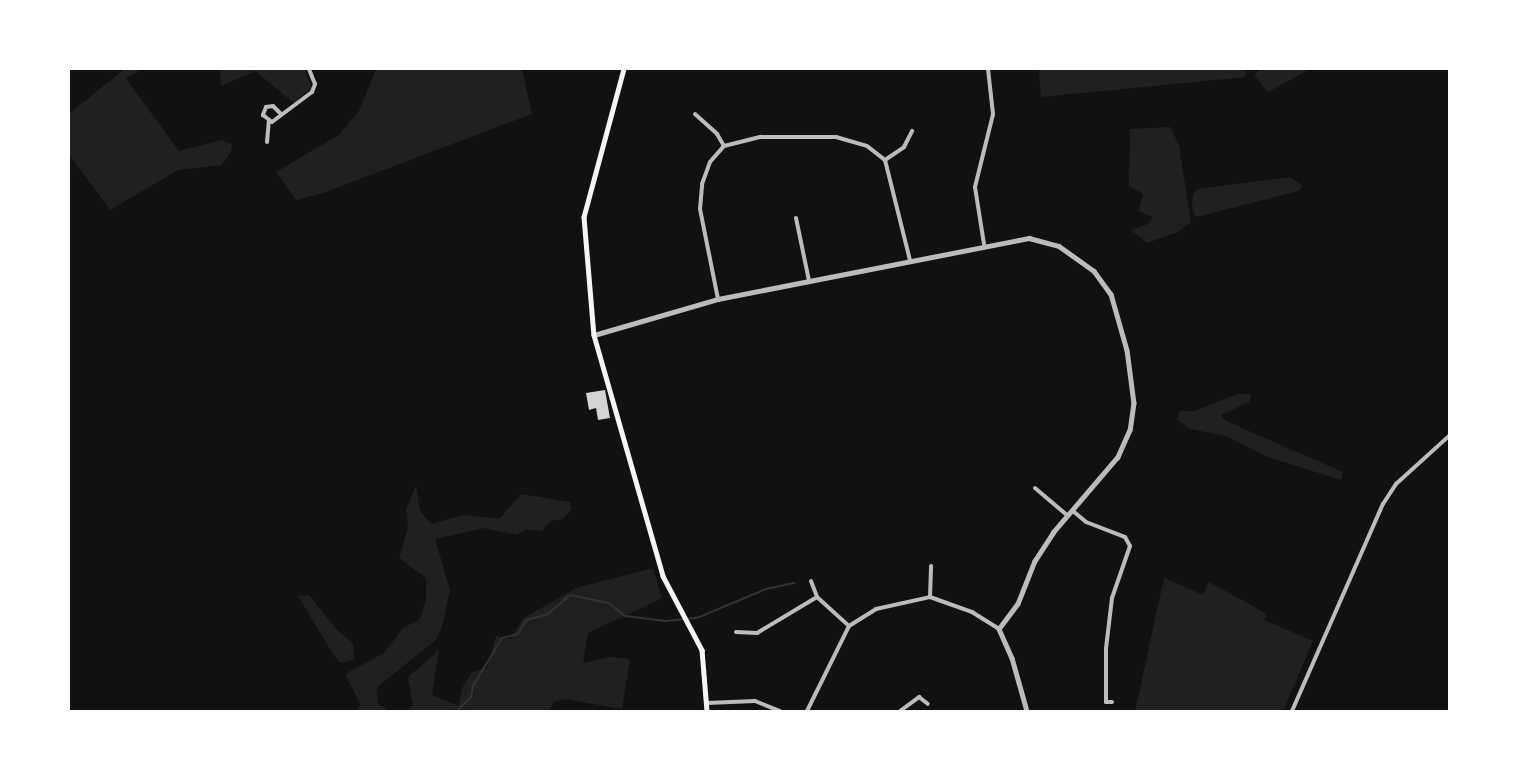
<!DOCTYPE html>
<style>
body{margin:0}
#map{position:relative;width:1518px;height:780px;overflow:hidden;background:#111;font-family:Rubik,sans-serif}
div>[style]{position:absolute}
.green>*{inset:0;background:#202020}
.stream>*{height:2px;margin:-1px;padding:0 1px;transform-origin:1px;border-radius:1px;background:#333}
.building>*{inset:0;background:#d3d3d3}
.minor>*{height:4px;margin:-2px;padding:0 2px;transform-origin:2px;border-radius:2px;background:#bcbcbc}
.tertiary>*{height:4.5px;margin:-2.25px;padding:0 2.25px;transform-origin:2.25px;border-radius:2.25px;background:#bcbcbc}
.secondary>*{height:4.5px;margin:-2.25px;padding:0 2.25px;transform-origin:2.25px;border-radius:2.25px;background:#f5f5f5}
span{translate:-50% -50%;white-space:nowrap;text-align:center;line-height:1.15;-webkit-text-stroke:5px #fff;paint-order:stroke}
.frame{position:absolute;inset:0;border:70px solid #fff;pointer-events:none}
</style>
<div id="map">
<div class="green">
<i style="clip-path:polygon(142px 69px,126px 79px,179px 151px,222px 140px,232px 144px,231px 152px,221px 165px,178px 170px,110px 210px,69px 154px,69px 114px,123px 70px)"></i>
<i style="clip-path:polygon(220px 69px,305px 69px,311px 87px,294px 103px,255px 71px,221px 86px)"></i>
<i style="clip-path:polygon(376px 69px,522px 69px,532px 114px,323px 193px,296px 200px,276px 172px,339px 135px,359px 111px)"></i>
<i style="clip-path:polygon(1039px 69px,1245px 69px,1246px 77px,1041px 97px)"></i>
<i style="clip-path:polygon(1260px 69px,1310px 69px,1268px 92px,1254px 75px)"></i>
<i style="clip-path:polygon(1170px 127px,1179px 145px,1191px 222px,1178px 232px,1147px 243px,1131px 230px,1148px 224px,1153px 217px,1139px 211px,1143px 194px,1129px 186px,1130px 129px)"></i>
<i style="clip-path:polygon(1290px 177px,1303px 186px,1298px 191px,1196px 217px,1192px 209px,1193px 194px,1198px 189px)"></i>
<i style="clip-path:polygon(1238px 394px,1251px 394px,1249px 402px,1221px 415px,1226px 421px,1343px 472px,1341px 480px,1268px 457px,1226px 436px,1190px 429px,1177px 419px,1180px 411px,1194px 411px)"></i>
<i style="clip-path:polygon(416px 486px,420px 511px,431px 524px,463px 515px,499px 519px,521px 494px,570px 502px,572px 509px,563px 519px,550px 521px,542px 531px,527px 529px,517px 535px,484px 528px,435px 539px,450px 590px,442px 627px,436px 640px,377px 687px,378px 704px,390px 711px,354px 711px,361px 705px,345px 674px,384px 653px,403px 628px,420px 619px,426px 600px,426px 578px,399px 558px,408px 528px,406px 509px)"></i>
<i style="clip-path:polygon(653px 568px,662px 598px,588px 633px,583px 663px,609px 657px,630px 659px,622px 709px,565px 699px,554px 702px,549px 711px,407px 711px,413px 705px,408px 677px,439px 650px,432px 695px,459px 706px,461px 690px,472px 672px,487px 668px,496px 636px,510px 639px,524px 618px,576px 588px)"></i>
<i style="clip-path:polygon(1164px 578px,1203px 595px,1209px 582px,1267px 614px,1264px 620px,1313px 641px,1283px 711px,1135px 711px)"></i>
<i style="clip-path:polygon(309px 595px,337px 630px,353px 643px,354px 660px,340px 663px,330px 649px,298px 596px)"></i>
</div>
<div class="stream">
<i style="left:457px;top:711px;width:20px;rotate:-45deg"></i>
<i style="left:471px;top:697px;width:11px;rotate:-80deg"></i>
<i style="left:473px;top:686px;width:56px;rotate:-58.9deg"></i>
<i style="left:502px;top:638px;width:16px;rotate:-14deg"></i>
<i style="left:518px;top:634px;width:16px;rotate:-60deg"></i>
<i style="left:526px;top:620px;width:23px;rotate:-15deg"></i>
<i style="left:548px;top:614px;width:29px;rotate:-41deg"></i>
<i style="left:570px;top:595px;width:40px;rotate:12deg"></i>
<i style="left:609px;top:603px;width:21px;rotate:39deg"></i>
<i style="left:625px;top:616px;width:41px;rotate:7deg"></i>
<i style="left:666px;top:621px;width:31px;rotate:-6deg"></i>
<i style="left:697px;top:618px;width:75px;rotate:-22.8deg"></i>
<i style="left:766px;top:589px;width:29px;rotate:-12deg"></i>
</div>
<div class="building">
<i style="clip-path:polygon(605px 390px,610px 418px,598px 420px,596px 408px,589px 410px,586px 393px)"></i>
</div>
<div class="minor">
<i style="left:281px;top:114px;width:11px;rotate:-135deg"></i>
<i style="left:273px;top:106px;width:7px;rotate:172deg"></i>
<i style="left:266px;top:107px;width:9px;rotate:111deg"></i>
<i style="left:263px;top:115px;width:11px;rotate:38deg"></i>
<i style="left:272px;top:122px;width:50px;rotate:-36.9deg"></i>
<i style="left:312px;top:92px;width:9px;rotate:-69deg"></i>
<i style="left:315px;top:84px;width:16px;rotate:-112deg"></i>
<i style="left:695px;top:114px;width:30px;rotate:42deg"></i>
<i style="left:717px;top:134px;width:14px;rotate:60deg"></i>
<i style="left:267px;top:142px;width:21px;rotate:-85deg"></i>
<i style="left:885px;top:160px;width:23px;rotate:-34deg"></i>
<i style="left:904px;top:147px;width:18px;rotate:-63deg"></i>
<i style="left:796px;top:218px;width:64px;rotate:78.3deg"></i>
<i style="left:984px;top:244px;width:58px;rotate:-99deg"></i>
<i style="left:975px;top:187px;width:75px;rotate:-76.1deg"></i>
<i style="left:993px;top:114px;width:45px;rotate:-96.3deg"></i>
<i style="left:718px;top:299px;width:92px;rotate:-101.3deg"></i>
<i style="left:700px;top:209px;width:25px;rotate:-85deg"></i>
<i style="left:702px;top:184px;width:23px;rotate:-70deg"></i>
<i style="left:710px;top:162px;width:21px;rotate:-49deg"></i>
<i style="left:724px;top:146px;width:38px;rotate:-14deg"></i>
<i style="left:761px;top:137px;width:75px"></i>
<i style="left:836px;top:137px;width:32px;rotate:16deg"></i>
<i style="left:867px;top:146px;width:23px;rotate:38deg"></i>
<i style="left:885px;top:160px;width:103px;rotate:76deg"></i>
<i style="left:1035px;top:488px;width:43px;rotate:40.3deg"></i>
<i style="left:1073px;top:511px;width:17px;rotate:40deg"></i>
<i style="left:1086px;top:522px;width:42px;rotate:21deg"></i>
<i style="left:1125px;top:537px;width:10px;rotate:61deg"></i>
<i style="left:1130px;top:546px;width:55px;rotate:109.1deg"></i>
<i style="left:1112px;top:598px;width:50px;rotate:96.8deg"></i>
<i style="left:1106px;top:648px;width:54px;rotate:90deg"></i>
<i style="left:1106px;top:702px;width:6px"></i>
<i style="left:811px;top:581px;width:17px;rotate:69deg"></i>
<i style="left:817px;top:597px;width:43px;rotate:42.2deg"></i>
<i style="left:930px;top:597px;width:31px;rotate:-88deg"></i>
<i style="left:736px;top:632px;width:21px;rotate:3deg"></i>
<i style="left:757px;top:633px;width:70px;rotate:-31deg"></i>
<i style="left:707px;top:703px;width:48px;rotate:-2.4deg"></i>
<i style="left:755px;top:701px;width:27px;rotate:22deg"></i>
<i style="left:807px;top:711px;width:95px;rotate:-63.7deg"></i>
<i style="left:849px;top:626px;width:32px;rotate:-32deg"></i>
<i style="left:876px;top:609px;width:55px;rotate:-12.5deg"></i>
<i style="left:930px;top:597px;width:45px;rotate:19.7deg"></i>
<i style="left:972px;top:612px;width:32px;rotate:32deg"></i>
<i style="left:900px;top:711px;width:24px;rotate:-36deg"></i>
<i style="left:919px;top:697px;width:11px;rotate:38deg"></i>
<i style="left:1292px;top:711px;width:226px;rotate:-66.3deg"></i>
<i style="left:1383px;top:504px;width:24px;rotate:-57deg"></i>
<i style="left:1396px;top:484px;width:72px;rotate:-42.2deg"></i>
</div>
<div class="tertiary">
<i style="left:594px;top:335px;width:129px;rotate:-16.2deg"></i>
<i style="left:718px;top:299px;width:317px;rotate:-11.1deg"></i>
<i style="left:1029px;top:238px;width:31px;rotate:15deg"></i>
<i style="left:1059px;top:246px;width:43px;rotate:35.5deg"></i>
<i style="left:1094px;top:271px;width:29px;rotate:54deg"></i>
<i style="left:1111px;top:294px;width:58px;rotate:74.1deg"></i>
<i style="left:1127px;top:350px;width:53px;rotate:82.5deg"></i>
<i style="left:1134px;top:403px;width:27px;rotate:98deg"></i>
<i style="left:1130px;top:430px;width:30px;rotate:114deg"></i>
<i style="left:1118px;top:457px;width:99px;rotate:130.5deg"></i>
<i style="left:1054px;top:532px;width:35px;rotate:123deg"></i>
<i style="left:1035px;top:561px;width:46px;rotate:111.6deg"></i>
<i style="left:1018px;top:604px;width:31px;rotate:127deg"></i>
<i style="left:999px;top:629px;width:32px;rotate:66deg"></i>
<i style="left:1012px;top:658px;width:55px;rotate:74.2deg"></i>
</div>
<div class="secondary">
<i style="left:624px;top:69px;width:153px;rotate:105.1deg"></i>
<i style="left:584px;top:217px;width:118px;rotate:85.2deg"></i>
<i style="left:594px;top:335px;width:251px;rotate:74deg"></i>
<i style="left:663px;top:576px;width:84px;rotate:62.2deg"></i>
<i style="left:702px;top:650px;width:61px;rotate:85.3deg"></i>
</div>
<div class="frame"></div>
</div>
